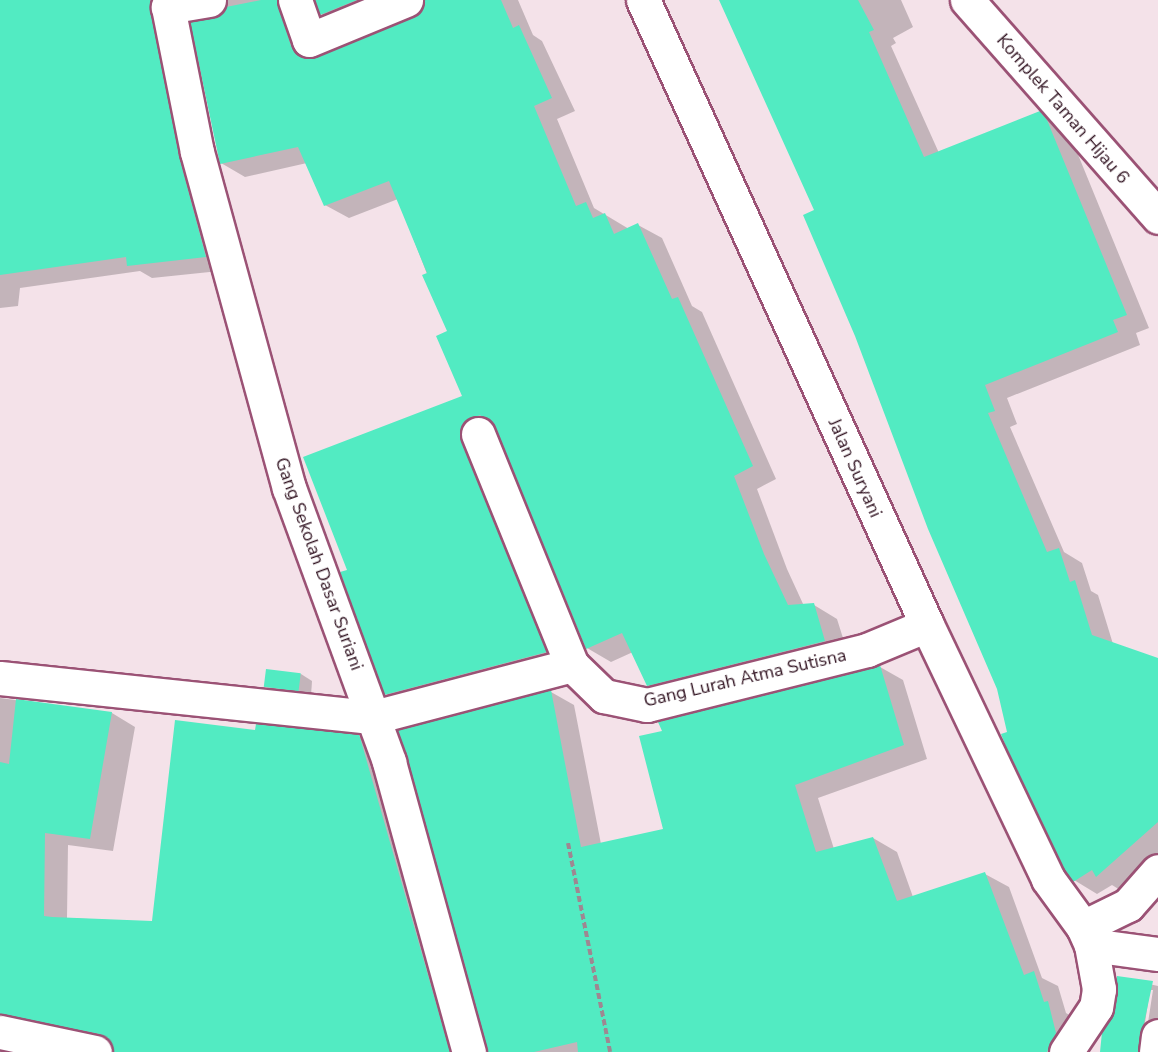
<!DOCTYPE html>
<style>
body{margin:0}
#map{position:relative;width:1158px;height:1052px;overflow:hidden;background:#f4e2e9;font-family:"Nunito Sans",sans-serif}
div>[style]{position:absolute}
.shadow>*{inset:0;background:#0003}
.building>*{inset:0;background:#52ebc2;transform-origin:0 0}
.path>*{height:4px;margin-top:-2px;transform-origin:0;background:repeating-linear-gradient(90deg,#9e8791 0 6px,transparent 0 9px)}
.roads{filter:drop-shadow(2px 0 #9b5275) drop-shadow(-2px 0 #9b5275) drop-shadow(0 2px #9b5275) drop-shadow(0 -2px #9b5275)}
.street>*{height:33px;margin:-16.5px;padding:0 16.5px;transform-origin:16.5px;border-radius:16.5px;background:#fff}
span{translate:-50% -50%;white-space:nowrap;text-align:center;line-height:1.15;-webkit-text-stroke:6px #fff;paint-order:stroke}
.street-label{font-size:18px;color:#311321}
</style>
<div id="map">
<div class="shadow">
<i style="clip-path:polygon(0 0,200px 0,174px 14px,229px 270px,152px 278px,140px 271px,20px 288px,18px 306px,0 308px)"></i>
<i style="clip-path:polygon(228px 0,306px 0,300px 11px,314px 58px,414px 19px,425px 0,518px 0,533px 35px,542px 41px,575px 111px,557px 119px,594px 208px,629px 229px,638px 225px,662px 238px,692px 306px,702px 312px,776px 479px,757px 489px,787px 569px,804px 606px,814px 605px,837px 619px,848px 654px,671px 698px,648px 685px,633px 652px,611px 662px,587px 648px,499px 431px,486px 436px,569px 665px,409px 707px,386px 694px,349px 571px,464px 397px,449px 331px,398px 199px,349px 218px,325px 205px,307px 163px,245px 177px,221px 163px,222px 16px)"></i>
<i style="clip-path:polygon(316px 0,418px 0,345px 28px,321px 14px)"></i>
<i style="clip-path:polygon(720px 0,901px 0,913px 27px,893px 38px,896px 43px,891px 46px,939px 153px,1039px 112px,1070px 135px,1149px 328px,1136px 333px,1140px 345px,1007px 398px,1017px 424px,1010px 427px,1064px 552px,1082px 563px,1091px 591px,1098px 595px,1113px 644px,1158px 659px,1158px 859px,1120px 890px,1112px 885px,1097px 894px,1074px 880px,1009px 733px,998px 688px,816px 211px)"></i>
<i style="clip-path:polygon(880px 667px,903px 680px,927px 759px,818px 798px,834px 849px,873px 838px,897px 852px,913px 897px,985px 874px,1009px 887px,1042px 978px,1058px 986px,1066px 1013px,1071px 1016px,1077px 1052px,489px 1052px,551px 692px,574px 705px,601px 844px,665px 830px,664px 732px)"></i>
<i style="clip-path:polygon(301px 674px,312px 681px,311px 696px,275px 692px,264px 686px)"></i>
<i style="clip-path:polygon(0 698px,112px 713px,135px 727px,113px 851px,68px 845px,67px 918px,153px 922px,256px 732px,358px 736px,382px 749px,469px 1052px,115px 1052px,114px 1044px,28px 1026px,5px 1043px,8px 1052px,0 1052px)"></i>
<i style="clip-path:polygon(evenodd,1118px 977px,1158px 986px,1158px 1052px,1101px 1052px,1116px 1011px,1118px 977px,1150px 990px,1153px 990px,1147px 1029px,1144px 1029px,1150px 990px)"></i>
</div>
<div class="building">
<i style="clip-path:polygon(0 0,150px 0,179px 156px,206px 257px,127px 266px,126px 257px,0 275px)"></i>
<i style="clip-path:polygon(261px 0,277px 0,291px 46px,307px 59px,413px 17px,421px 11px,424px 0,501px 0,513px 28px,519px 25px,552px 98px,534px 106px,576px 206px,586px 202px,593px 218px,605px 213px,614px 234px,638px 223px,672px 299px,678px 297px,753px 466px,734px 476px,764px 554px,788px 605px,814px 603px,825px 641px,647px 686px,622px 633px,586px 649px,495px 427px,480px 415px,463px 423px,461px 441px,547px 652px,384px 695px,340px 572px,347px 570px,303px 457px,462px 396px,436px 336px,447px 331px,422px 275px,427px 273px,389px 181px,324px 206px,298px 147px,220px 164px,190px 22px,213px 18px,226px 7px)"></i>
<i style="clip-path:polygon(315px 0,357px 0,320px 15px)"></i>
<i style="clip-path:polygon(719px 0,858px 0,874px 30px,869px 32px,924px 157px,1040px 111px,1047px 120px,1127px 315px,1113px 320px,1118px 332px,985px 385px,995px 411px,988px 413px,1047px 552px,1059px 548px,1070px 582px,1075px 580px,1092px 635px,1158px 658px,1158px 822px,1096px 877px,1092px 870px,1073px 882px,1064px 869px,1006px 747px,1001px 734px,1007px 732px,997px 689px,928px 529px,855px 336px,803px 215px,814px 210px)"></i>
<i style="clip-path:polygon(880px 665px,904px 745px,795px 785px,816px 852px,873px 837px,897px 901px,985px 872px,1024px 975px,1034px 971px,1044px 1002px,1048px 1001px,1056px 1033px,1047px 1052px,578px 1052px,577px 1042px,534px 1052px,487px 1052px,397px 730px,551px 690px,581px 847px,663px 829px,639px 736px,662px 731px,658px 722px)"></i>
<i style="left:266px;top:669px;width:35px;height:18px;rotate:7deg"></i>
<i style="clip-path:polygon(16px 699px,112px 712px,90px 839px,45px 833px,44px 916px,52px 917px,152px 921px,175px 720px,255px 730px,256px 724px,359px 734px,450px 1052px,113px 1052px,108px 1038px,99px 1034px,0 1014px,0 762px,9px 764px)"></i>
<i style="clip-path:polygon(1117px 976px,1153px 981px,1138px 1052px,1100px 1052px,1102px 1032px,1114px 1010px)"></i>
</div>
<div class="path">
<i style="left:568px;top:843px;width:213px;rotate:78.6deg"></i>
</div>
<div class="roads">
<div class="street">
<i style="left:209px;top:0;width:42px;rotate:170.3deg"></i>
<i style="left:168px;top:7px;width:148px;rotate:78.7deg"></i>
<i style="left:197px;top:152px;width:348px;rotate:74.7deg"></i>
<i style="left:289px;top:488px;width:292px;rotate:69.9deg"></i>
<i style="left:389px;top:762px;width:301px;rotate:74.6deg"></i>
<i style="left:295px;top:0;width:42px;rotate:70.7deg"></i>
<i style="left:309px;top:40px;width:105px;rotate:-22.4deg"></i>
<i style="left:643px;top:0;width:686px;rotate:65.56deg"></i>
<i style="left:927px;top:625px;width:281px;rotate:64.5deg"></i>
<i style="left:1048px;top:879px;width:59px;rotate:53.9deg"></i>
<i style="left:1083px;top:927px;width:20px;rotate:66deg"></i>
<i style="left:1091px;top:945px;width:45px;rotate:79.7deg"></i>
<i style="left:1099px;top:989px;width:18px;rotate:99deg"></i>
<i style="left:1096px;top:1007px;width:54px;rotate:123.7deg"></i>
<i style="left:967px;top:0;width:289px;rotate:48.6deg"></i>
<i style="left:478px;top:434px;width:249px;rotate:67.9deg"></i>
<i style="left:572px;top:665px;width:45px;rotate:44.1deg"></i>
<i style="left:604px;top:696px;width:44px;rotate:11.8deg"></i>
<i style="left:647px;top:705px;width:227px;rotate:-14deg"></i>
<i style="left:867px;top:650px;width:65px;rotate:-22.6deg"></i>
<i style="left:0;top:678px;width:376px;rotate:6deg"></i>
<i style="left:374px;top:717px;width:205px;rotate:-14.7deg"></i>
<i style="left:1083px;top:927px;width:50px;rotate:-26.1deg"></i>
<i style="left:1128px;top:905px;width:45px;rotate:-48.6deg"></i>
<i style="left:1091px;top:945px;width:68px;rotate:7.7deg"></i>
<i style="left:0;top:1032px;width:97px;rotate:11.9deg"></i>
<i style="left:1156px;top:1052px;width:16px;rotate:-83deg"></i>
</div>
</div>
<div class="street-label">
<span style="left:1063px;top:109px;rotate:49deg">Komplek Taman Hijau 6</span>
<span style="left:855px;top:468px;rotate:66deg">Jalan Suryani</span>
<span style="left:319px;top:564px;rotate:70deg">Gang Sekolah Dasar Suriani</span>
<span style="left:745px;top:678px;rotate:-13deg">Gang Lurah Atma Sutisna</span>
</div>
</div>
